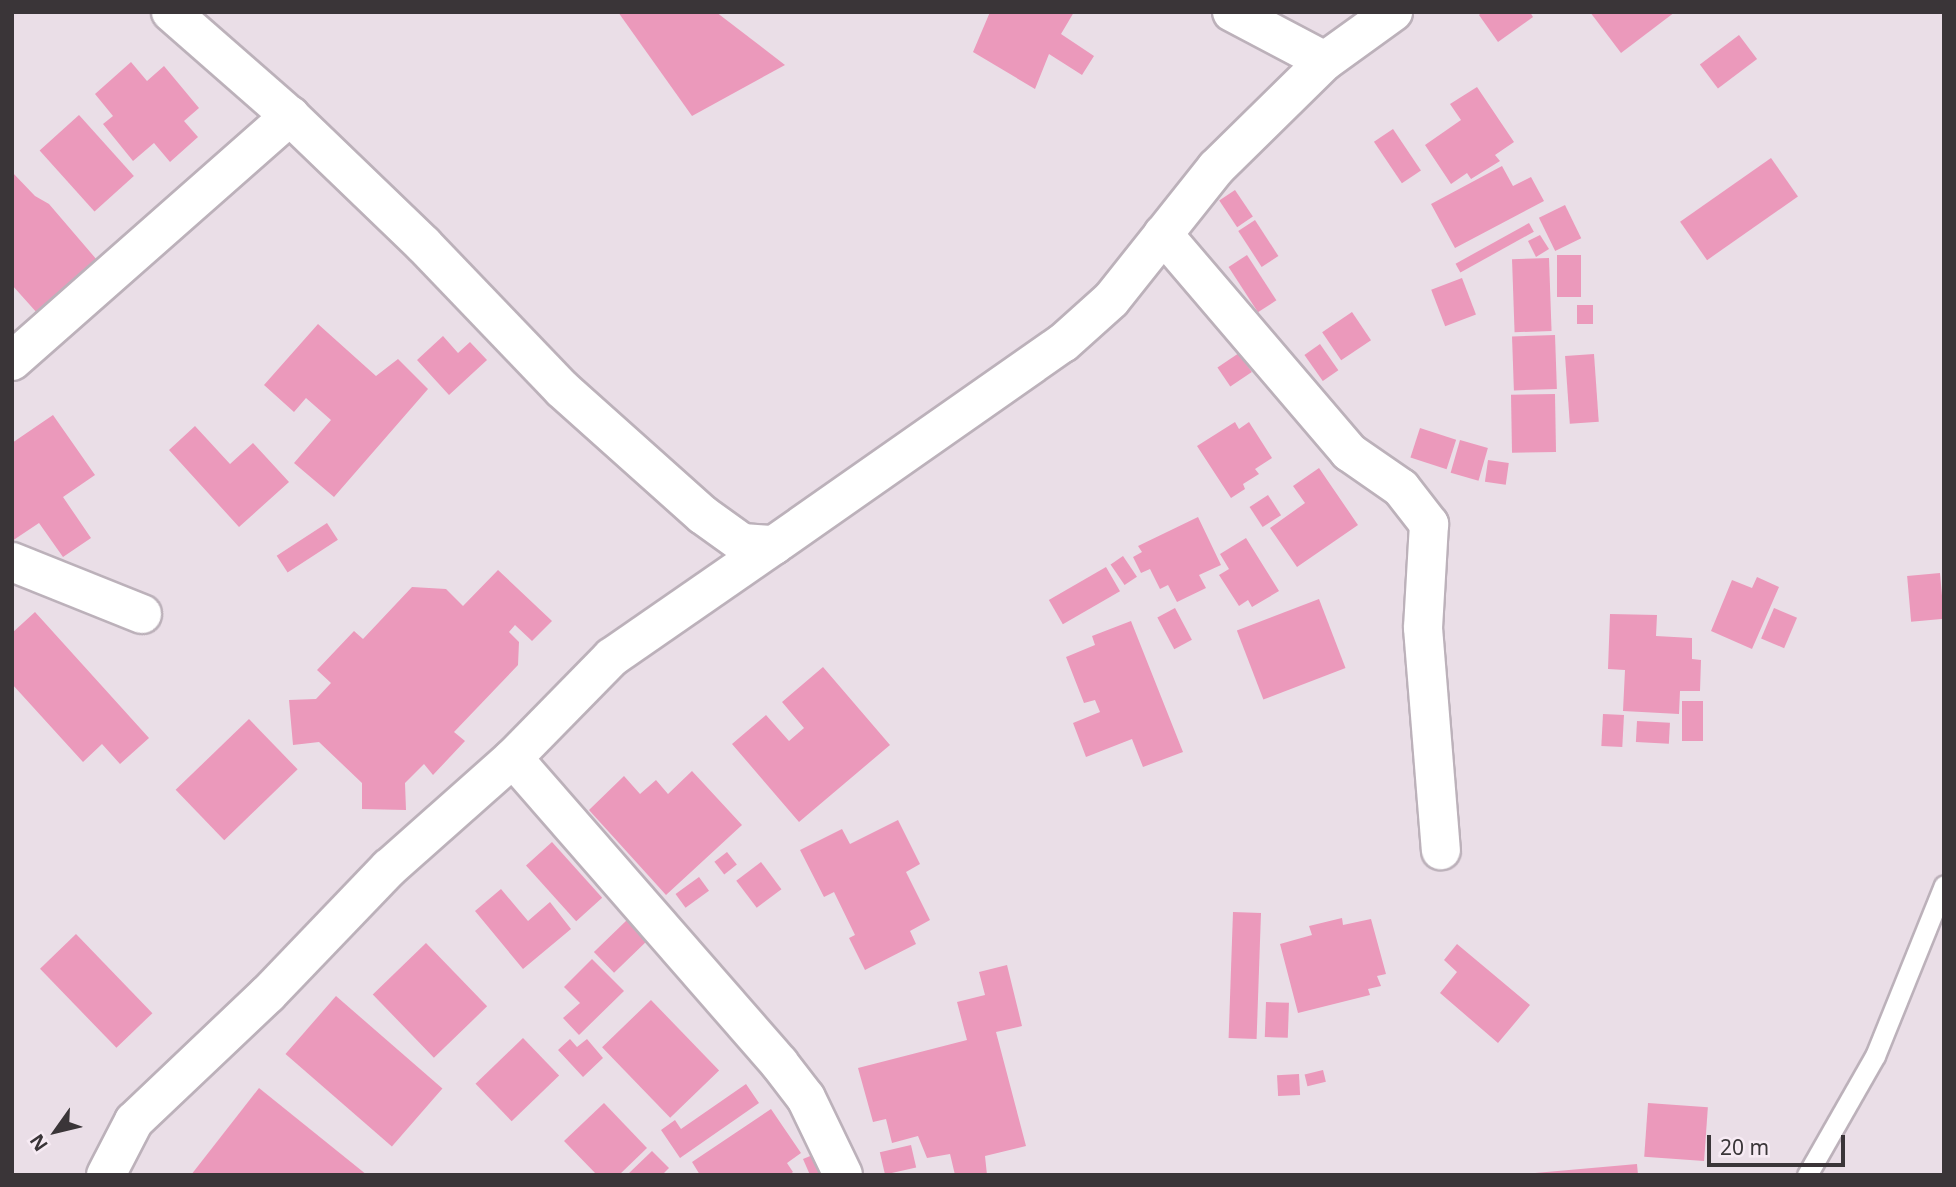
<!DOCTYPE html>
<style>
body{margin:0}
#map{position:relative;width:1956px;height:1187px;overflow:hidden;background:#eadee7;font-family:"Noto Sans",sans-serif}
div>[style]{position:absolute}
.building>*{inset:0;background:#eb99bb;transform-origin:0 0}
.roads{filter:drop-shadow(2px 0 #bcb1ba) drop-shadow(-2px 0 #bcb1ba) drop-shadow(0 2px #bcb1ba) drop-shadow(0 -2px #bcb1ba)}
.service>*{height:19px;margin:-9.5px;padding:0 9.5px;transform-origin:9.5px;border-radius:9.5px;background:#fff}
.minor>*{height:38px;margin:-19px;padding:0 19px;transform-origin:19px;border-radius:19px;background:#fff}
span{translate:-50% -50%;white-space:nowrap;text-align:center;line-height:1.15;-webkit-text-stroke:6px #f7ebf4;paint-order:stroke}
.frame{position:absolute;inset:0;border:14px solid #3a3538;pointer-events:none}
.north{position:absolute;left:21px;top:1096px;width:70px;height:70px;-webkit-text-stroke:5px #f7ebf4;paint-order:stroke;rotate:236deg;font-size:19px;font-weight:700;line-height:28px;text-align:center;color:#3a3538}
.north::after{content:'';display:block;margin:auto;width:24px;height:32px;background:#3a3538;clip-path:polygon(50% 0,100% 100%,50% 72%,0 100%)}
.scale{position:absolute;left:1707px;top:1135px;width:138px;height:32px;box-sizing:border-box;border:4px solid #3a3538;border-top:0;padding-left:9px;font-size:21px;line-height:24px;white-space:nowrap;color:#3a3538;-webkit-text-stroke:5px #f7ebf4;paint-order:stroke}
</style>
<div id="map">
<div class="building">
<i style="clip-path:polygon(618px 12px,716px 12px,785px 65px,692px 116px)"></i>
<i style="clip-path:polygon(990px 12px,1074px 12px,1061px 34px,1094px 56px,1082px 75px,1049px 54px,1035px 89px,973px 52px)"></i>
<i style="clip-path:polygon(1482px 12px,1530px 12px,1533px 17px,1498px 42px,1479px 15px)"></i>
<i style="clip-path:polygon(1590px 12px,1675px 12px,1621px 53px)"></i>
<i style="left:1739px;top:35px;width:30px;height:49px;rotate:53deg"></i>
<i style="clip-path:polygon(131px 62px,147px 81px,164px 66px,199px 108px,184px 121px,198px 137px,170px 162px,154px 143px,133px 161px,103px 124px,113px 116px,95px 94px)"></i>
<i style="clip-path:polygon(1477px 87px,1514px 142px,1495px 155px,1500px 161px,1471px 179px,1467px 173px,1451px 184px,1425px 145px,1461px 120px,1450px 104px)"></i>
<i style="left:79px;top:115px;width:82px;height:53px;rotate:48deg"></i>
<i style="left:1393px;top:129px;width:50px;height:23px;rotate:56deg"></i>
<i style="left:1771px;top:158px;width:47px;height:111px;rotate:55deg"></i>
<i style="clip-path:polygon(1502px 166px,1513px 186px,1531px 177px,1544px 201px,1455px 248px,1431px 204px)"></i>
<i style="clip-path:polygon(12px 172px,35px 196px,49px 204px,103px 267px,38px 314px,12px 285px)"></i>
<i style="left:1235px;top:190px;width:32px;height:19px;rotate:56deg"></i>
<i style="left:1565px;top:205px;width:37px;height:29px;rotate:64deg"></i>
<i style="left:1255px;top:220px;width:43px;height:20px;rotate:57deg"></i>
<i style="left:1529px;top:223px;width:10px;height:84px;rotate:61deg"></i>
<i style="clip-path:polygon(1540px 235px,1549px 249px,1536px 257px,1528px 241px)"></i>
<i style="left:1247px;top:255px;width:54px;height:22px;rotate:57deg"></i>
<i style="left:1557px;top:255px;width:24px;height:42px"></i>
<i style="left:1549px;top:258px;width:73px;height:37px;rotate:88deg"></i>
<i style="left:1462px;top:278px;width:39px;height:33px;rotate:69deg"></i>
<i style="left:1577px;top:305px;width:16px;height:19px"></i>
<i style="left:1352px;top:312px;width:34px;height:36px;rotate:56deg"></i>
<i style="clip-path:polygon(318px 324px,376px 376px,398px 359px,428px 389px,334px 497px,294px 463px,331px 420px,306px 398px,294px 412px,264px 385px)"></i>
<i style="left:1555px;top:335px;width:54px;height:43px;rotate:88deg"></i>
<i style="clip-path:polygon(443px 336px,458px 353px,470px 342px,487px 360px,449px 395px,417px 360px)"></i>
<i style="left:1320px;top:344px;width:32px;height:19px;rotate:55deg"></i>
<i style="left:1239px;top:353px;width:23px;height:26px;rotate:56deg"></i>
<i style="left:1594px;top:354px;width:68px;height:29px;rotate:86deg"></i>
<i style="left:1555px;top:394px;width:58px;height:44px;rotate:89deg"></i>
<i style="clip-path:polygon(53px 415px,95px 475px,63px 497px,91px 538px,63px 557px,39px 523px,12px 541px,12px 443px)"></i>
<i style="clip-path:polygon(1235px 422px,1239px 429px,1249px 422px,1272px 458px,1255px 469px,1259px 474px,1243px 484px,1245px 489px,1231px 498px,1197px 446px)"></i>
<i style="clip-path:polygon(195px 426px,230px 464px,253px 443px,289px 482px,239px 527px,169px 450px)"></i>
<i style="left:1420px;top:428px;width:38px;height:31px;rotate:18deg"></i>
<i style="left:1460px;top:440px;width:29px;height:34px;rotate:16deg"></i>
<i style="left:1488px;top:460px;width:21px;height:22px;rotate:8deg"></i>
<i style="clip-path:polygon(1319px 468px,1358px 525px,1297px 567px,1270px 528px,1305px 503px,1293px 486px)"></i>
<i style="left:1268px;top:495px;width:24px;height:22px;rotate:57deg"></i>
<i style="clip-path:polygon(1198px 517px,1221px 565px,1199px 575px,1206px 588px,1177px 602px,1168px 585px,1160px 589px,1150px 569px,1141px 573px,1133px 557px,1142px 552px,1138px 546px)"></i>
<i style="left:327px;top:523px;width:20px;height:60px;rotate:57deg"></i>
<i style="clip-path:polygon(1246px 538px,1279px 591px,1252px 607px,1248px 600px,1239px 606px,1219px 575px,1229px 569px,1220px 554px)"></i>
<i style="left:1123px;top:556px;width:25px;height:15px;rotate:56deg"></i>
<i style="left:1106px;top:567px;width:28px;height:66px;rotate:60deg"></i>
<i style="clip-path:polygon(498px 570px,552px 621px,532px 641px,515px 625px,509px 632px,519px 642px,518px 665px,454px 732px,465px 741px,433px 775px,424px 764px,405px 783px,406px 810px,362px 809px,362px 783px,319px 742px,293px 745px,289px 700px,316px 699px,331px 683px,317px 670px,354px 631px,363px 639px,412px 587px,446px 589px,463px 606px)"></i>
<i style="left:1940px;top:573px;width:46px;height:33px;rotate:85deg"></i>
<i style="clip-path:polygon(1757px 577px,1779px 587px,1752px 649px,1711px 631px,1732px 580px,1752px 588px)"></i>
<i style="left:1319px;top:599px;width:74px;height:88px;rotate:69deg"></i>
<i style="left:1175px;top:608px;width:36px;height:20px;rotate:62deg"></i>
<i style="left:1774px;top:608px;width:25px;height:33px;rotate:23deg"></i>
<i style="clip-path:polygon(35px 612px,149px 738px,120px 764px,102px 744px,83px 762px,12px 684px,12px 633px)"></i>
<i style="clip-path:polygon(1610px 614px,1657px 615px,1656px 636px,1692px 638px,1692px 659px,1701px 660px,1700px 691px,1680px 691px,1679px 714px,1623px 711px,1625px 670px,1608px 669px)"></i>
<i style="clip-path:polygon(1131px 621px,1183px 752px,1143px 767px,1132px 739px,1086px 757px,1073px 723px,1100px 712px,1095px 700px,1084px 703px,1066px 657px,1095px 645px,1092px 636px)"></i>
<i style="clip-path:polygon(823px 667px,890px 745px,799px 822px,732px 744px,766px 715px,789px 741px,804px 728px,782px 702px)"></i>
<i style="left:1682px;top:701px;width:21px;height:40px"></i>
<i style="left:1603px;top:714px;width:21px;height:32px;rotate:3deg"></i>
<i style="left:249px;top:719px;width:70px;height:102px;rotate:46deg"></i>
<i style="left:1637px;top:721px;width:33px;height:21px;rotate:3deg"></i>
<i style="clip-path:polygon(692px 771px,742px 825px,666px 895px,589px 810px,624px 776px,640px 794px,656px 780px,668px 794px)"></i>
<i style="clip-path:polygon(898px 820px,920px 864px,906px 872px,930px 920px,910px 931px,916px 944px,865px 970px,849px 938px,855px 935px,834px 892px,824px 897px,800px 850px,842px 829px,850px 844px)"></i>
<i style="left:552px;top:842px;width:75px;height:35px;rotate:48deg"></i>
<i style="left:727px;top:852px;width:16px;height:16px;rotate:52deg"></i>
<i style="left:761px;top:862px;width:34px;height:31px;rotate:53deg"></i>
<i style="left:699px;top:877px;width:17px;height:29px;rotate:54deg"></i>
<i style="clip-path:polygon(501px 889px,528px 921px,550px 902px,571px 929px,523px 969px,475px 911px)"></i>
<i style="left:1233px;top:912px;width:28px;height:126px;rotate:2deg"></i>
<i style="clip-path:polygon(1342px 918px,1343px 925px,1371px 919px,1386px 974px,1377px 976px,1381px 986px,1368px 989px,1370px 995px,1298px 1013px,1280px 944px,1312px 935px,1309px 926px)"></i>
<i style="left:627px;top:920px;width:29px;height:46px;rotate:46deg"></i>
<i style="left:76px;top:934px;width:110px;height:50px;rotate:46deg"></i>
<i style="left:426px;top:943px;width:88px;height:74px;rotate:46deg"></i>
<i style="clip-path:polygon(1457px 944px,1530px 1005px,1498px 1043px,1440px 993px,1457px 972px,1444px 960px)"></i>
<i style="clip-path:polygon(592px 959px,624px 991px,579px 1035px,563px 1018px,580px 1003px,564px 987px)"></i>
<i style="clip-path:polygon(1007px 965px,1022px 1026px,996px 1032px,1026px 1146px,985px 1156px,987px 1175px,955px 1175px,950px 1154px,927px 1158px,918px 1136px,892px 1143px,886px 1119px,873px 1122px,858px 1068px,967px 1040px,957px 1002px,985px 995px,979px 972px)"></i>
<i style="left:336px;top:996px;width:141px;height:77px;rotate:41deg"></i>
<i style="left:651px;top:1000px;width:98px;height:68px;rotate:46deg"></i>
<i style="left:1266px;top:1002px;width:23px;height:35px;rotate:2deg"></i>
<i style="left:523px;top:1038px;width:52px;height:66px;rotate:46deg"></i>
<i style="clip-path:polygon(570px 1039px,577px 1047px,587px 1039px,603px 1058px,583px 1077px,558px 1050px)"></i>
<i style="left:1323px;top:1070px;width:12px;height:19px;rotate:76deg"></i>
<i style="left:1299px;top:1074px;width:21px;height:22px;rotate:87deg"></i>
<i style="clip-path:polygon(746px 1084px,759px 1103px,680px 1158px,661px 1130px,675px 1120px,681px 1129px)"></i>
<i style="clip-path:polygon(259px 1088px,367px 1175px,191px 1175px)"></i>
<i style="clip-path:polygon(604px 1103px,647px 1148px,619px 1175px,597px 1175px,564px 1141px)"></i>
<i style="left:1648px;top:1103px;width:60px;height:54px;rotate:4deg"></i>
<i style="clip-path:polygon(771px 1109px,801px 1153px,787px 1163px,793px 1172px,789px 1175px,700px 1175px,692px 1162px)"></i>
<i style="left:911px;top:1145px;width:23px;height:32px;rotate:77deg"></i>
<i style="clip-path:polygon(652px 1151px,669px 1168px,662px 1175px,627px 1175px)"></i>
<i style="clip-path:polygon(815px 1154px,825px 1175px,810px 1175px,803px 1159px)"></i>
<i style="clip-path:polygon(1637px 1164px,1638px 1175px,1535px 1175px,1535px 1173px)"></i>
</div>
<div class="roads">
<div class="service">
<i style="left:1807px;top:1175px;width:137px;rotate:-60.3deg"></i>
<i style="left:1875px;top:1056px;width:184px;rotate:-68deg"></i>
</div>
<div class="minor">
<i style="left:171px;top:12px;width:158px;rotate:41.2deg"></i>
<i style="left:290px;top:116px;width:186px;rotate:43.9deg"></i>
<i style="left:424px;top:245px;width:199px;rotate:46.2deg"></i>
<i style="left:562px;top:389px;width:189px;rotate:41.8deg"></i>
<i style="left:703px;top:515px;width:48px;rotate:35.7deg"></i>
<i style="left:742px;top:543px;width:32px;rotate:4deg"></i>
<i style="left:774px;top:545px;width:353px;rotate:-35deg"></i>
<i style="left:1063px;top:343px;width:64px;rotate:-41.9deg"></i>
<i style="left:1111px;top:300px;width:169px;rotate:-51.5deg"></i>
<i style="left:1216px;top:168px;width:153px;rotate:-44.5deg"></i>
<i style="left:1325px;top:61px;width:84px;rotate:-35.8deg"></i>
<i style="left:1232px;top:12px;width:105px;rotate:27.8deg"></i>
<i style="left:1163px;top:234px;width:287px;rotate:49.5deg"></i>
<i style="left:1349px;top:452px;width:63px;rotate:34.7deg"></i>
<i style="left:1401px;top:488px;width:46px;rotate:52.1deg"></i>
<i style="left:1429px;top:524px;width:104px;rotate:93.3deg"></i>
<i style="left:1423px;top:628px;width:223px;rotate:85.4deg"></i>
<i style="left:12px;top:361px;width:371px;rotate:-41.4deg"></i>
<i style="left:12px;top:562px;width:140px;rotate:21.8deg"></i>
<i style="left:513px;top:758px;width:405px;rotate:48.9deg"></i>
<i style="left:779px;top:1063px;width:44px;rotate:52.4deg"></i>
<i style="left:806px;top:1098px;width:85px;rotate:64.3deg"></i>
<i style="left:106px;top:1175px;width:61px;rotate:-62.6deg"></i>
<i style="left:134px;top:1121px;width:185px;rotate:-43.5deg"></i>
<i style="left:268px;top:994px;width:175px;rotate:-46.2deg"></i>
<i style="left:389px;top:868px;width:166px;rotate:-41.6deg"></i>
<i style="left:513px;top:758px;width:141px;rotate:-45.6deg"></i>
<i style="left:612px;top:657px;width:197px;rotate:-34.7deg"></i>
</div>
</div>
<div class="frame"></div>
<div class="north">N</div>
<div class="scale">20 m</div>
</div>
